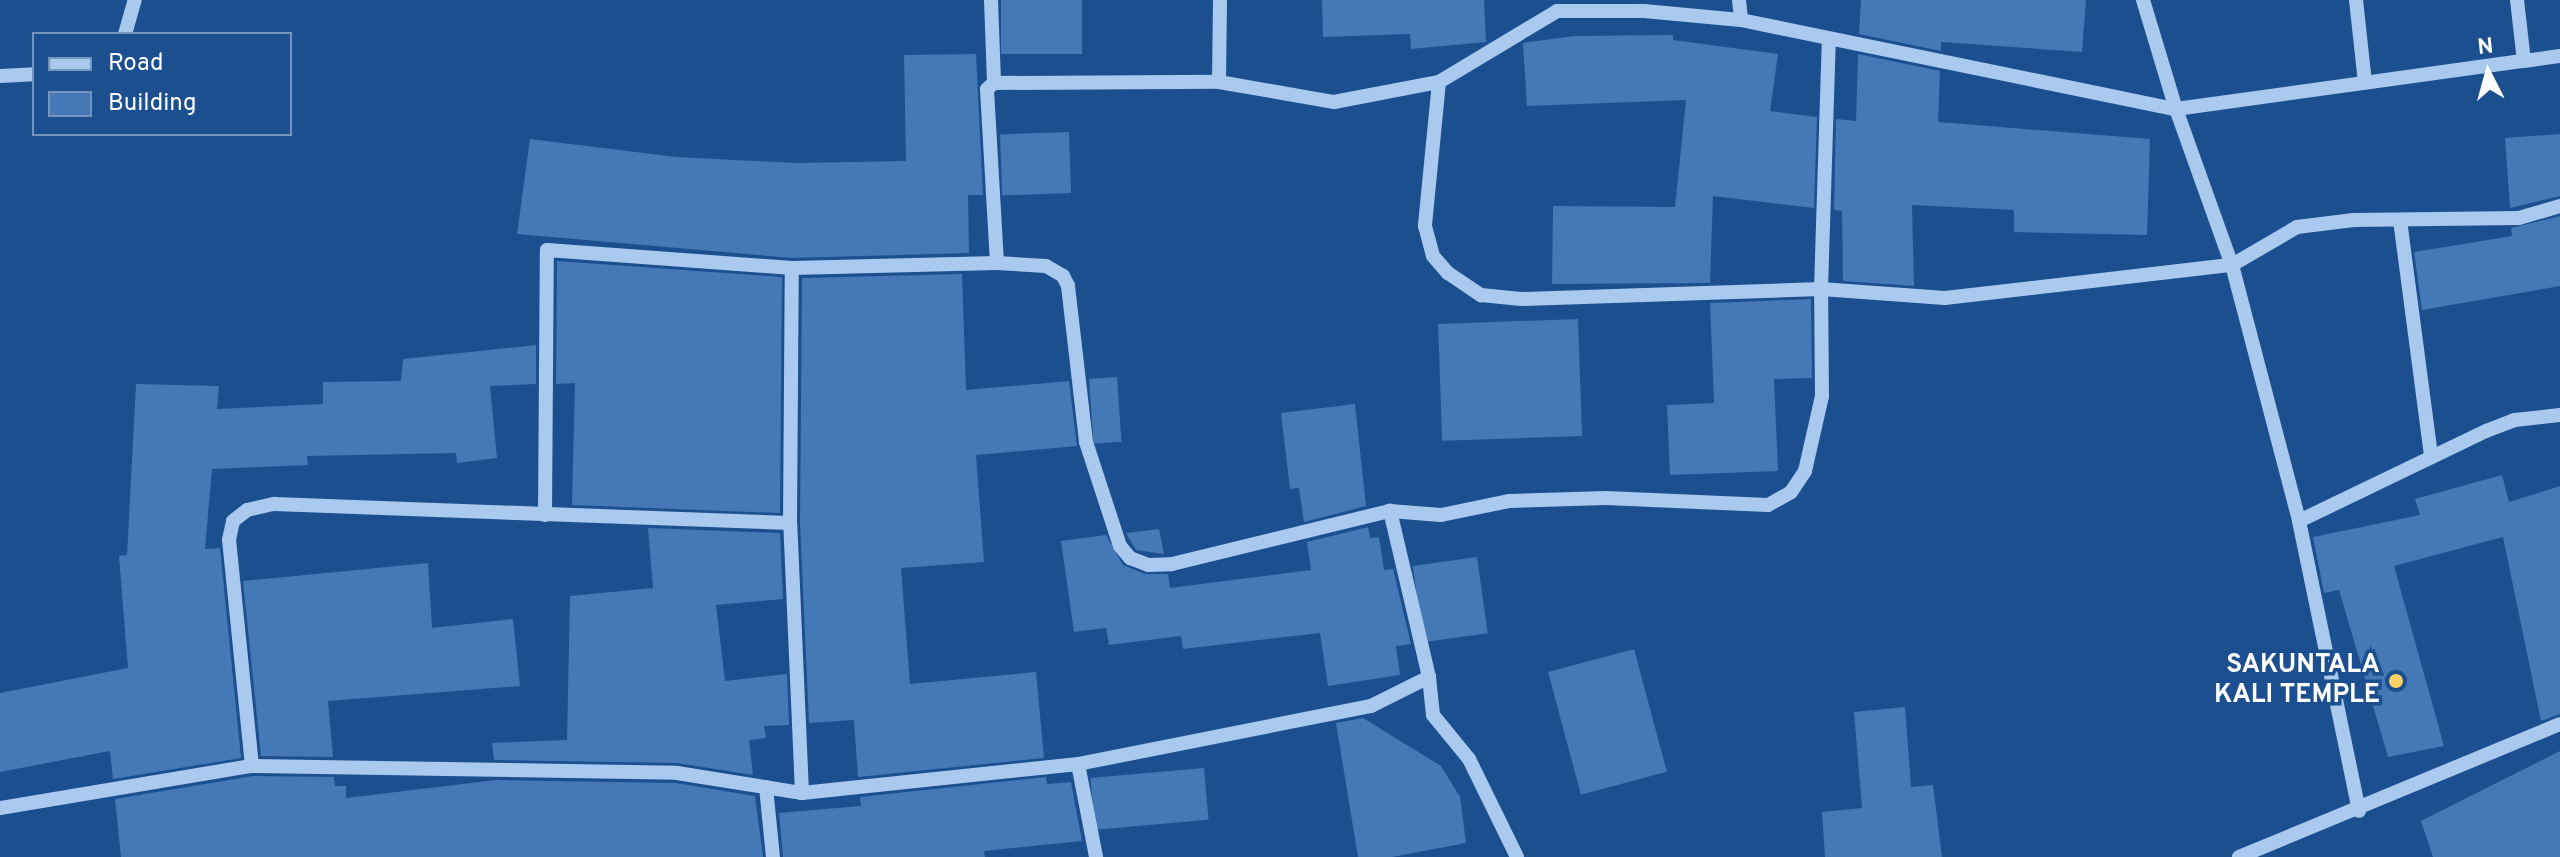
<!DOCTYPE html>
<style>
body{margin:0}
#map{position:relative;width:2560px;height:857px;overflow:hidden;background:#1b4f8f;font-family:Overpass,sans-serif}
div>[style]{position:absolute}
.building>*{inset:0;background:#4478b7;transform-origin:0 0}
.minor>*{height:14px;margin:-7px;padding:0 7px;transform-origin:7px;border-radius:7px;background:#a9c9ee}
.dots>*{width:22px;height:22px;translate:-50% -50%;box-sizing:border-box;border:4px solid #1b4f8f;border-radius:50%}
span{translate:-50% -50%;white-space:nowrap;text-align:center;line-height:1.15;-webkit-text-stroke:7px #1b4f8f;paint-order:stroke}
.poi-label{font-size:26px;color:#fff;font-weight:700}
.right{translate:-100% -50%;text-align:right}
.legend{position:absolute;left:32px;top:32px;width:260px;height:104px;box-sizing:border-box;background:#1b4f8f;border:2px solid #7695bc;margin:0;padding:10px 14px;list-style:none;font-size:24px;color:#fff}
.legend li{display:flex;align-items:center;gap:16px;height:40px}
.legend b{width:40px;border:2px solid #7695bc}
.north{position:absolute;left:2448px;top:32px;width:80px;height:80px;-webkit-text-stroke:6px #1b4f8f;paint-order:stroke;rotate:354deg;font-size:22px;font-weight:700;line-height:32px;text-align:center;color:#fff}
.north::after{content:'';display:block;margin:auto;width:28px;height:36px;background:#fff;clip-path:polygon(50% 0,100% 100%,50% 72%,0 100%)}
</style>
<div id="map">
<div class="building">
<i style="left:1001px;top:0;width:81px;height:54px"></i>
<i style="clip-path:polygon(1322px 0,1484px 0,1486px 42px,1411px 49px,1410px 34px,1323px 37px)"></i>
<i style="clip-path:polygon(1861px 0,2086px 0,2082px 52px,1941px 42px,1941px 51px,1859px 34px)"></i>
<i style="clip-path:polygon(1673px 35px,1673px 40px,1778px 54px,1770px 111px,1817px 117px,1814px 208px,1713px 196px,1710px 283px,1552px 284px,1553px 206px,1675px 207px,1686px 100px,1527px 106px,1523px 43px,1574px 36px)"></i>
<i style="clip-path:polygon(976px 54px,983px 195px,968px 195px,969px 253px,792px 258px,517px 234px,530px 139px,676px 157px,796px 163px,906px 161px,904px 55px)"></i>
<i style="clip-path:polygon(1858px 54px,1940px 71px,1938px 122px,2150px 139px,2147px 235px,2014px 232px,2014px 210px,1912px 205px,1914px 286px,1843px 281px,1842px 211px,1834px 210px,1836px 119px,1856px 121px)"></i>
<i style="left:1069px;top:132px;width:61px;height:69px;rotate:88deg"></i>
<i style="clip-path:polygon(2560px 134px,2560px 196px,2510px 208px,2505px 138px)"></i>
<i style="clip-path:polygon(2560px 216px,2560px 286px,2422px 310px,2414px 252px,2512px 236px,2511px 228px)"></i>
<i style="clip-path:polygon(557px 261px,782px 277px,780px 513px,572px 505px,575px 383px,556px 384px)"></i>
<i style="clip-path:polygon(962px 274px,966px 390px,1069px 381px,1077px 446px,976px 455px,984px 562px,901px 568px,910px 684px,1036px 672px,1044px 758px,858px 777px,854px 720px,809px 723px,800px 523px,802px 278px)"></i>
<i style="clip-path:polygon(1811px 299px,1812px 378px,1774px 379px,1778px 471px,1670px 475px,1667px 405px,1714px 403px,1710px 303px)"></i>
<i style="left:1578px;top:319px;width:117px;height:140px;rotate:88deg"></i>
<i style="clip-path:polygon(536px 345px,536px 384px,490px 386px,497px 458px,457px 463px,456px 453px,307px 456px,308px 465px,212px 469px,205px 549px,220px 548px,241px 758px,113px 779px,110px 751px,0 772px,0 693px,128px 668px,119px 556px,127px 555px,136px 384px,219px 386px,217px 409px,323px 404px,323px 382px,401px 381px,403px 359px)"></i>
<i style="left:1117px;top:377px;width:65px;height:28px;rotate:86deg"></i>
<i style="clip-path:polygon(1355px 404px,1366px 506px,1304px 522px,1299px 488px,1290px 489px,1281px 413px)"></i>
<i style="clip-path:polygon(2502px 475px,2509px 502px,2560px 486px,2560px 714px,2541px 721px,2503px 537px,2394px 566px,2444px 746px,2388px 757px,2339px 590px,2324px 593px,2313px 537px,2420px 515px,2415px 499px)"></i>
<i style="clip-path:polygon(1368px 527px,1370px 538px,1379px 537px,1384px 570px,1393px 569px,1411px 644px,1396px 646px,1400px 675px,1328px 686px,1320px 633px,1183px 649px,1181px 636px,1109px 645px,1106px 628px,1074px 632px,1061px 541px,1106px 535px,1123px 565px,1145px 574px,1168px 574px,1170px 588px,1311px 570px,1307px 542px)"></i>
<i style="clip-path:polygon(648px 528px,780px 533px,783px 599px,716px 605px,725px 681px,787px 674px,789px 725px,764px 726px,766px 738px,749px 740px,753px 775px,677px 763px,494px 760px,492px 743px,567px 740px,570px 596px,653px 588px)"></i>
<i style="clip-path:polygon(1159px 529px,1164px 554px,1136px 550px,1126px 533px)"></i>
<i style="left:1477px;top:557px;width:77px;height:65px;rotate:82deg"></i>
<i style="clip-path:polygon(428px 563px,432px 628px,513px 619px,520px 686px,328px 701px,333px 757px,261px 756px,243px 581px)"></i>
<i style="left:1634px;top:649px;width:127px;height:89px;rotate:75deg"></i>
<i style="clip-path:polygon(1905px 707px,1911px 787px,1933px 785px,1942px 857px,1825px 857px,1822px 812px,1862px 808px,1854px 712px)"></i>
<i style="clip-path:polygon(1363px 718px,1441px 766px,1460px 797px,1466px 843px,1392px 857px,1358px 857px,1336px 723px)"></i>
<i style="clip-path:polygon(2560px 751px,2560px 857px,2433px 857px,2421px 821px)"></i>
<i style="left:1204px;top:768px;width:52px;height:114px;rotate:85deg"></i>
<i style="clip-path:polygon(253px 776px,334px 777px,335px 786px,346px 786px,346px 798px,496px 780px,676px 783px,755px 796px,763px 857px,121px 857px,115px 799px)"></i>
<i style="clip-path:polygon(1046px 777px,1047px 784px,1071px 782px,1082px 841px,984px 851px,985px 857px,783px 857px,779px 813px,861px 806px,860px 797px)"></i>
</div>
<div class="minor">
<i style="left:991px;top:0;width:83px;rotate:87.9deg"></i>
<i style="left:1739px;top:0;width:20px;rotate:84deg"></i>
<i style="left:2143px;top:0;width:114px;rotate:73.2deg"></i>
<i style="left:2176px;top:109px;width:351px;rotate:-7.9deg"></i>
<i style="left:2356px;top:0;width:83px;rotate:83.8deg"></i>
<i style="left:2517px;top:0;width:61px;rotate:83.5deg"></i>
<i style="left:2524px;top:61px;width:36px;rotate:-8deg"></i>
<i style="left:125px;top:34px;width:35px;rotate:-74deg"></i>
<i style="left:0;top:76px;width:34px;rotate:-3deg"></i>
<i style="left:1219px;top:82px;width:82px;rotate:-89.3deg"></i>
<i style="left:1439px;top:82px;width:145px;rotate:95.6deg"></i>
<i style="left:1425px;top:226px;width:31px;rotate:75deg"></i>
<i style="left:1433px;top:256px;width:23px;rotate:49deg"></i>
<i style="left:1448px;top:273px;width:40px;rotate:34deg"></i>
<i style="left:1481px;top:295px;width:40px;rotate:5.7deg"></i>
<i style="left:1521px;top:299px;width:300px;rotate:-1.9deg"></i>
<i style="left:1821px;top:289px;width:249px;rotate:-88.2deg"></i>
<i style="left:2400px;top:220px;width:236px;rotate:82.5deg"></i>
<i style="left:997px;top:263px;width:49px;rotate:3.5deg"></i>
<i style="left:1046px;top:266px;width:20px;rotate:30deg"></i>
<i style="left:1063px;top:276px;width:11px;rotate:63deg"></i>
<i style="left:1068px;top:286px;width:157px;rotate:83.4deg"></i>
<i style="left:1086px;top:442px;width:109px;rotate:71.9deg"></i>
<i style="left:1120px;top:546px;width:16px;rotate:50deg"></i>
<i style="left:1130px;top:558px;width:19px;rotate:21deg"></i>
<i style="left:1148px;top:565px;width:24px;rotate:-2deg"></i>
<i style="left:1172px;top:564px;width:224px;rotate:-13.7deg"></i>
<i style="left:545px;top:515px;width:265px;rotate:-89.6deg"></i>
<i style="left:547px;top:250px;width:246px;rotate:4.2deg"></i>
<i style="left:2299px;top:521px;width:208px;rotate:-25.7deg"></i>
<i style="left:2486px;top:431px;width:31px;rotate:-21deg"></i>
<i style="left:2515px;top:420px;width:45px;rotate:-6.3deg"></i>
<i style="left:1429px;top:677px;width:171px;rotate:-103.2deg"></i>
<i style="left:1390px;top:511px;width:51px;rotate:4.5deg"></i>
<i style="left:1441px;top:515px;width:69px;rotate:-11.6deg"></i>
<i style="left:1509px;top:501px;width:97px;rotate:-1.8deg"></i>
<i style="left:1606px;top:498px;width:162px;rotate:2.5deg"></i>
<i style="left:1768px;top:505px;width:26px;rotate:-29deg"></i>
<i style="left:1791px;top:492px;width:25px;rotate:-56deg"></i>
<i style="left:1805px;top:471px;width:77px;rotate:-77.2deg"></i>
<i style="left:1822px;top:396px;width:107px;rotate:-90.5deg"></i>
<i style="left:1821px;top:289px;width:124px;rotate:4.2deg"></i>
<i style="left:1945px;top:298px;width:289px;rotate:-6.6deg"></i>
<i style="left:2232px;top:265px;width:75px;rotate:-30.3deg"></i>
<i style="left:2297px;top:227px;width:57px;rotate:-7deg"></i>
<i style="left:2354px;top:220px;width:165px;rotate:-0.7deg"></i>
<i style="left:2519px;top:218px;width:43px;rotate:-16.3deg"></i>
<i style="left:1078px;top:764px;width:95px;rotate:79deg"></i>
<i style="left:252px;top:766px;width:227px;rotate:-95.8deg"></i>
<i style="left:229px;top:540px;width:19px;rotate:-78deg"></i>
<i style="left:233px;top:521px;width:18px;rotate:-38deg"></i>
<i style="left:247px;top:510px;width:28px;rotate:-13deg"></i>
<i style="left:274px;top:504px;width:516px;rotate:2.11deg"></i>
<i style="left:766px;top:787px;width:70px;rotate:84.3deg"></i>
<i style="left:802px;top:793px;width:270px;rotate:-92.5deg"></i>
<i style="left:790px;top:523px;width:255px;rotate:-89.6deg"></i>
<i style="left:792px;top:268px;width:205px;rotate:-1.4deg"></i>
<i style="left:997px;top:263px;width:174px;rotate:-93.3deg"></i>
<i style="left:987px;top:89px;width:9px;rotate:-41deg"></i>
<i style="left:994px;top:83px;width:225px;rotate:-0.3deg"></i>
<i style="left:1219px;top:82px;width:117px;rotate:9.9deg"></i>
<i style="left:1334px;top:102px;width:107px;rotate:-10.8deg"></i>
<i style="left:1439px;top:82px;width:138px;rotate:-31deg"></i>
<i style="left:1557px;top:11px;width:87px"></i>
<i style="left:1644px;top:11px;width:97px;rotate:5.3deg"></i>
<i style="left:1741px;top:20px;width:444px;rotate:11.6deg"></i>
<i style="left:2176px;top:109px;width:166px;rotate:70.3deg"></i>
<i style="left:2232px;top:265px;width:265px;rotate:75.3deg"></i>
<i style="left:2299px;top:521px;width:296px;rotate:78.3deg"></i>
<i style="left:0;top:808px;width:255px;rotate:-9.5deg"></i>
<i style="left:252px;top:766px;width:425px;rotate:0.9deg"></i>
<i style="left:677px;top:773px;width:127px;rotate:9.1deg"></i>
<i style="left:802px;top:793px;width:278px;rotate:-6deg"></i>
<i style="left:1078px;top:764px;width:299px;rotate:-11.2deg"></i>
<i style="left:1371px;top:706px;width:65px;rotate:-26.6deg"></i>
<i style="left:1429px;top:677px;width:38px;rotate:84deg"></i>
<i style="left:1433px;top:715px;width:57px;rotate:50.7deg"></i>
<i style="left:1469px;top:759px;width:109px;rotate:63.9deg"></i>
<i style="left:2239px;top:857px;width:347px;rotate:-22.5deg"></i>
</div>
<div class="dots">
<i style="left:2396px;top:681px;background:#ffd166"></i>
</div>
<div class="poi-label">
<span class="right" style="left:2380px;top:681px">SAKUNTALA<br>KALI TEMPLE</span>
</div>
<ul class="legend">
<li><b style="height:10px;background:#a9c9ee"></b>Road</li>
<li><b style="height:22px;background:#4478b7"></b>Building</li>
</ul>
<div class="north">N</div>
</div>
